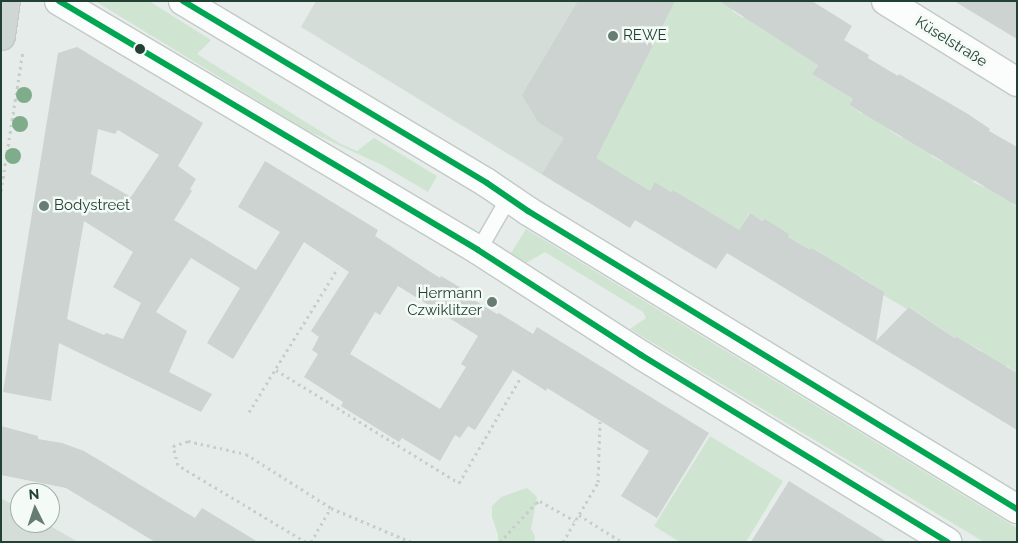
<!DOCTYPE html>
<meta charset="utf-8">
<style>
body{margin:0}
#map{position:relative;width:1018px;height:543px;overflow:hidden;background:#e6ece9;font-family:Raleway,sans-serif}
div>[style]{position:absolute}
.built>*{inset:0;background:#d4ddd8}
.green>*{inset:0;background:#cfe5d2}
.building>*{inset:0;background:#cdd3d0}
.path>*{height:3px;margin-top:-1.5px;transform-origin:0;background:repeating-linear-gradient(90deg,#c5cec9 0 2.5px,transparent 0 6.5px)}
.roads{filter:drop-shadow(1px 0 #c3c9c6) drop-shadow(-1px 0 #c3c9c6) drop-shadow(0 1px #c3c9c6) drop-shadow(0 -1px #c3c9c6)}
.lane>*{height:15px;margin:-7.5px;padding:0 7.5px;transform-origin:7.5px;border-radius:7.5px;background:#fbfcfc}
.street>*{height:28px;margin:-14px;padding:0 14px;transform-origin:14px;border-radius:14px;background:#fbfcfc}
.secondary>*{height:28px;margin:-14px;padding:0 14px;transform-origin:14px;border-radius:14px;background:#fbfcfc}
.primary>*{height:28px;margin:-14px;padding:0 14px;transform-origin:14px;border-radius:14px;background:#ced7d3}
.bus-1>*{height:6px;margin:-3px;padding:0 3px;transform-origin:3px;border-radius:3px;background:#00a651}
.trees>*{width:16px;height:16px;margin:-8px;border-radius:50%;background:#7fac8a}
.dots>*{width:14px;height:14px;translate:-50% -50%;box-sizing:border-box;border:2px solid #f4faf6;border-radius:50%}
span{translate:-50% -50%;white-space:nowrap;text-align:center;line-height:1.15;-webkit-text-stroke:5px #f4faf6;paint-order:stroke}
.poi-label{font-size:15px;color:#224034}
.left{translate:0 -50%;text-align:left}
.right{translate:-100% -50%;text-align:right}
.street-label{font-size:15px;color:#224034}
.frame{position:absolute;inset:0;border:2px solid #224034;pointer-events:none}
.north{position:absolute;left:10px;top:483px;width:50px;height:50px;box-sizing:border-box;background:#f4faf6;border:1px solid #a0b0a8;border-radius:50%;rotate:356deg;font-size:14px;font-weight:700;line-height:20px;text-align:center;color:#224034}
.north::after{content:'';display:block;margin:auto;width:18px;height:22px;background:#677c73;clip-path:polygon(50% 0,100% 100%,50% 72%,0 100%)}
</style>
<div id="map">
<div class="built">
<i style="clip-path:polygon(316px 1px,688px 1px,587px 202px,301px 27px)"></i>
<i style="clip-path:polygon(1px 498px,20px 509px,20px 523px,45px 523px,78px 542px,1px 542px)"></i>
</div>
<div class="green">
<i style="clip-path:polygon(95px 1px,149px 1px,211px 40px,197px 54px,341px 144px,357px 151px,374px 138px,437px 176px,428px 192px,382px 165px,306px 130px)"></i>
<i style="clip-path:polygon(675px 1px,729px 1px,735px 5px,732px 11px,743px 18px,747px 12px,822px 58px,812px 74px,853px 99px,849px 105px,862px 114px,867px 106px,893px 123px,889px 130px,902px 138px,906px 131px,934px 148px,931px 156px,943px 162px,947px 156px,977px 174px,973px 182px,984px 187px,988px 181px,1016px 198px,1012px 204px,1017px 207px,1017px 373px,1007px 366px,1004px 369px,980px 355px,982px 351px,957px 337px,954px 338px,910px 307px,907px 309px,883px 295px,883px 292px,861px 277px,858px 279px,813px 248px,810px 250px,788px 237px,788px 234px,765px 219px,762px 221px,749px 213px,738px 232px,673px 190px,671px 192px,655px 182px,650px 191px,596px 159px)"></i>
<i style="clip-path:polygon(526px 229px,1017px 528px,1017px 542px,984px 542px,630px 329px,646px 318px,643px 312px,545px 252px,526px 263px,511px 253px)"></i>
<i style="clip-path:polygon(710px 436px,783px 481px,746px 542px,680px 542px,654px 526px)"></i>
<i style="clip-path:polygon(527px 488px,537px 497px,531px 529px,535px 536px,534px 542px,498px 542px,498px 535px,492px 517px,492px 506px,501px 497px)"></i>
</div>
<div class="building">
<i style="clip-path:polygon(578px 1px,675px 1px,596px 158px,650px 191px,655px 182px,671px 192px,673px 190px,739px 230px,750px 213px,762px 221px,765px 219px,789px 234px,788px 237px,810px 250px,812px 248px,884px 292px,876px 341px,909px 307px,954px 338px,957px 337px,1017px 373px,1017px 430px,727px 253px,716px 269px,635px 220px,630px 228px,542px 174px,564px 138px,538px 122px,522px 95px)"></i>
<i style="clip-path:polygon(719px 1px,812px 1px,852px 26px,844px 40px,869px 55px,868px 58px,898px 76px,899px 74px,968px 114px,990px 129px,989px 131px,1017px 147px,1017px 206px,849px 105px,853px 99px,812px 74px,818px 65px)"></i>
<i style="clip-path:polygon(954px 1px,1017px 1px,1017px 39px)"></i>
<i style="clip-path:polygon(evenodd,77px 47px,203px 123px,178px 166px,196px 179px,190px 189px,192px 191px,174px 220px,256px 270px,280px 232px,238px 207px,265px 161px,378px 230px,375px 236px,440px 278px,441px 276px,468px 292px,466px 295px,497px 314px,499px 313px,533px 334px,537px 327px,709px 433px,657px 518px,621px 496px,649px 451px,547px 388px,546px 391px,513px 370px,475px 430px,468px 426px,460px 438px,455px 435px,440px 461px,402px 438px,399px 442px,341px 406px,343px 402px,304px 377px,318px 354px,312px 350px,319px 337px,311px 331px,349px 272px,304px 242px,233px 359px,207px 343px,240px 288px,191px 258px,177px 279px,156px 312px,187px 331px,169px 372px,212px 394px,201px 412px,59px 343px,51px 401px,3px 392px,58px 53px,77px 47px,98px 129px,115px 134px,118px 130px,159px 155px,131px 197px,91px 174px,98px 129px,77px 47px,84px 221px,133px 252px,113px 287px,141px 303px,123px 339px,106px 333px,104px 335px,67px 319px,84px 221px,77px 47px,398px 286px,478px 336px,461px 364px,466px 367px,440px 409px,350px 354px,375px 312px,380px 315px,398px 286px)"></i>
<i style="clip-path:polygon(1px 426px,38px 436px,38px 439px,62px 443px,84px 451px,195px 518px,202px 508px,258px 542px,155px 542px,66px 488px,1px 475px)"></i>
<i style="clip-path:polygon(789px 481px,887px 542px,751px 542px)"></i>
</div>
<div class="path">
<i style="left:1px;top:191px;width:142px;rotate:-81.1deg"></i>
<i style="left:276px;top:370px;width:215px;rotate:31.7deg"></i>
<i style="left:459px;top:483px;width:123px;rotate:-59.7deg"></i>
<i style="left:249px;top:412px;width:169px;rotate:-58.3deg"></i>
<i style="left:579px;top:515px;width:51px;rotate:32.1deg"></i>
<i style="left:306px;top:542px;width:149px;rotate:-149deg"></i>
<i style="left:178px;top:465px;width:20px;rotate:-105deg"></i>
<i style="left:173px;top:446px;width:16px;rotate:-18deg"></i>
<i style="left:188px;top:441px;width:59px;rotate:12.6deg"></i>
<i style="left:246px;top:454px;width:101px;rotate:32.4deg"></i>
<i style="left:331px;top:508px;width:87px;rotate:23deg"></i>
<i style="left:311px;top:542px;width:39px;rotate:-60deg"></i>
<i style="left:500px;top:542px;width:53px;rotate:-47.3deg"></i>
<i style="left:536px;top:503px;width:4px;rotate:-27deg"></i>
<i style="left:540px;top:501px;width:40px;rotate:29.7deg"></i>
<i style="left:563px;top:542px;width:69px;rotate:-59.7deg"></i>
<i style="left:598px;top:482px;width:61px;rotate:-88.1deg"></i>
</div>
<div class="roads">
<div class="lane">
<i style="left:478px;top:250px;width:60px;rotate:-60deg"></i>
</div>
<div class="street">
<i style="left:886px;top:1px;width:154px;rotate:31.7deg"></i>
</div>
<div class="secondary">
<i style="left:59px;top:1px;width:487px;rotate:30.7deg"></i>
<i style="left:478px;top:250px;width:194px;rotate:32.8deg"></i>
<i style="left:641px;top:355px;width:359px;rotate:31.4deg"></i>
<i style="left:183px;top:1px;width:354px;rotate:30.9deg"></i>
<i style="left:487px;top:183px;width:50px;rotate:34.3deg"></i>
<i style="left:528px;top:211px;width:573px;rotate:31.36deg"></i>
</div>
<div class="primary">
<i style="left:1px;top:36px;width:35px;rotate:-82deg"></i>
</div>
</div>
<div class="bus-1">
<i style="left:59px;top:1px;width:487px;rotate:30.7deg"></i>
<i style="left:478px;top:250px;width:194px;rotate:32.8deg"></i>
<i style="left:641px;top:355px;width:359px;rotate:31.4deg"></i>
<i style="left:183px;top:1px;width:354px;rotate:30.9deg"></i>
<i style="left:487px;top:183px;width:50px;rotate:34.3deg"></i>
<i style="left:528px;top:211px;width:573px;rotate:31.36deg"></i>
</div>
<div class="trees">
<i style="left:24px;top:95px"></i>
<i style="left:20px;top:124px"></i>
<i style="left:13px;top:156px"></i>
</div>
<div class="dots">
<i style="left:613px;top:36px;background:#677c73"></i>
<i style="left:140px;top:49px;background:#224034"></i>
<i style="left:44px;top:206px;background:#677c73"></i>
<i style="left:492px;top:302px;background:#677c73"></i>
</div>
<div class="poi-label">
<span class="left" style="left:623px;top:36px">REWE</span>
<span class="left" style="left:54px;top:206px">Bodystreet</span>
<span class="right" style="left:482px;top:302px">Hermann<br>Czwiklitzer</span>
</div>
<div class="street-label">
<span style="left:951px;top:42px;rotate:32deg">Küselstraße</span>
</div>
<div class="frame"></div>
<div class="north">N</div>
</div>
